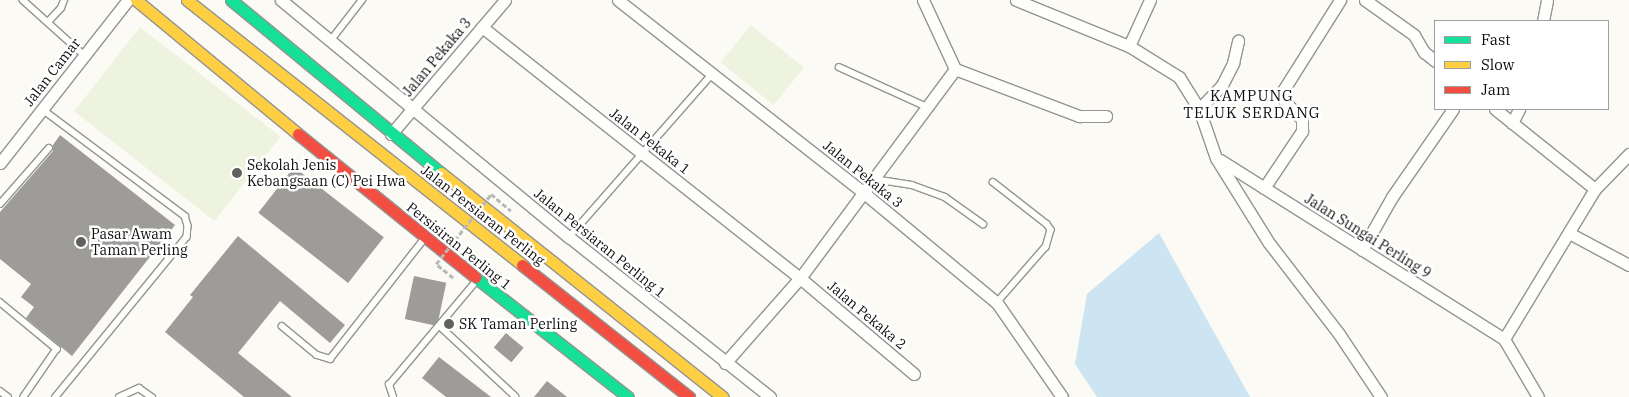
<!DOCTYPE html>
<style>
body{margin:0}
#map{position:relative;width:1629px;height:397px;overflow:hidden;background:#fbfaf4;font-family:"IBM Plex Serif",serif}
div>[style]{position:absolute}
.pitch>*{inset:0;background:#edf3df;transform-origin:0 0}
.water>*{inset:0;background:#cde4f3}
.building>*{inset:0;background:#9e9c99;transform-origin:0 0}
.roads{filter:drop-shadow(1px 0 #959492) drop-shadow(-1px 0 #959492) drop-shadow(0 1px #959492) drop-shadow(0 -1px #959492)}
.lane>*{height:5.5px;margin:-2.75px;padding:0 2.75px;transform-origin:2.75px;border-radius:2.75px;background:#fefefd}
.street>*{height:11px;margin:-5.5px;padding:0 5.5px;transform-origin:5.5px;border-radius:5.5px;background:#fefefd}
.fast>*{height:11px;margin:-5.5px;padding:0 5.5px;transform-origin:5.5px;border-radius:5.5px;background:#16e098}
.slow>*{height:11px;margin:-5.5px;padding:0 5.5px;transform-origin:5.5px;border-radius:5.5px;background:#ffcf43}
.jam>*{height:11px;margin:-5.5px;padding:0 5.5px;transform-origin:5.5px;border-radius:5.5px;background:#f24e42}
.path-bridge>*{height:2.5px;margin-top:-1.25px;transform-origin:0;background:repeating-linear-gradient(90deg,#b8b8b7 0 5px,transparent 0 7.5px)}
.dots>*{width:14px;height:14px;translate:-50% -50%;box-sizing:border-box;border:2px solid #fff;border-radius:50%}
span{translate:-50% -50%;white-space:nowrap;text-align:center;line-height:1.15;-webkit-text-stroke:5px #fff;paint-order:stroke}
.street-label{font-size:14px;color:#0e0e0e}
.poi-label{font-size:14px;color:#0e0e0e}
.left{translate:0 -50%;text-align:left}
.neighbourhood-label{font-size:15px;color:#0e0e0e;letter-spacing:1px}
.legend{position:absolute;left:1434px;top:20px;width:175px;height:90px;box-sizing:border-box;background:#fff;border:1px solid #9f9f9f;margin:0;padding:6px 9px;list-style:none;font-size:15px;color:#0e0e0e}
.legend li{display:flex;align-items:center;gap:10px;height:25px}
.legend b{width:25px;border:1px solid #9f9f9f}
</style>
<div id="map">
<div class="pitch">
<i style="left:751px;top:25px;width:68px;height:48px;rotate:39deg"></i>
<i style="left:140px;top:27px;width:178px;height:107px;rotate:38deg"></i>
</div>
<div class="water">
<i style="clip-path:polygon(1159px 233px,1250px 397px,1097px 397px,1075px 364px,1087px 294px)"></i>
</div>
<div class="building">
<i style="clip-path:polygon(60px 135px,175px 225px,72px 356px,26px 318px,34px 307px,21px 297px,31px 284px,0 259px,0 212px,53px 151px,53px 145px)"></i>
<i style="left:294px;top:167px;width:114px;height:58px;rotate:38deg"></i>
<i style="clip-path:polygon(238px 236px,345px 325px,330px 343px,280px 301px,238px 353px,292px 397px,244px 397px,165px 332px,193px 297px,190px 295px)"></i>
<i style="left:414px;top:276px;width:33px;height:44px;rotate:12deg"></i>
<i style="left:506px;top:333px;width:23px;height:19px;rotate:40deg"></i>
<i style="clip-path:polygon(439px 357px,491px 397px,446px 397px,422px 378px)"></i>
<i style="clip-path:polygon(547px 381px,567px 397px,534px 397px)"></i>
</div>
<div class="roads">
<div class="lane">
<i style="left:23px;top:0;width:82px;rotate:42deg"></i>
<i style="left:48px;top:22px;width:19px;rotate:-47deg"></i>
<i style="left:61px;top:8px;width:9px;rotate:-69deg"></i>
<i style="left:331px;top:40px;width:51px;rotate:-52.2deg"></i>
<i style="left:839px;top:67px;width:97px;rotate:24.4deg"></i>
<i style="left:42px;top:109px;width:179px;rotate:36.8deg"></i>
<i style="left:185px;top:216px;width:10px;rotate:73deg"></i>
<i style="left:188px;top:226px;width:11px;rotate:95deg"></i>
<i style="left:187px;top:237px;width:207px;rotate:129.3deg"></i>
<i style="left:874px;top:179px;width:38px;rotate:9deg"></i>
<i style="left:912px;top:185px;width:35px;rotate:20deg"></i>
<i style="left:945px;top:197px;width:47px;rotate:35.4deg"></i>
<i style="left:993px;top:182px;width:68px;rotate:37.9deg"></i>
<i style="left:1047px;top:224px;width:7px;rotate:56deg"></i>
<i style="left:1051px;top:230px;width:18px;rotate:106deg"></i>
<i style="left:1046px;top:247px;width:74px;rotate:131.2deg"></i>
<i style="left:0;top:204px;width:74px;rotate:-48.8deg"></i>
<i style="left:569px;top:237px;width:217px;rotate:-48.7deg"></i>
<i style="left:0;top:302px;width:74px;rotate:39.5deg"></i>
<i style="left:57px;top:349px;width:58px;rotate:124.5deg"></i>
<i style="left:282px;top:326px;width:45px;rotate:39.6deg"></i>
<i style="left:317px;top:355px;width:14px;rotate:17deg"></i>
<i style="left:330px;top:359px;width:152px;rotate:-51.9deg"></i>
<i style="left:440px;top:326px;width:103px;rotate:43deg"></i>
<i style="left:0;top:391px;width:10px;rotate:37deg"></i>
<i style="left:119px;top:397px;width:22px;rotate:-24deg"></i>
<i style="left:139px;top:388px;width:16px;rotate:35deg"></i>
<i style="left:393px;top:397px;width:13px;rotate:-108deg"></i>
<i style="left:389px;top:385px;width:137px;rotate:-50deg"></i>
</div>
<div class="street">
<i style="left:281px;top:0;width:373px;rotate:39.5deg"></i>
<i style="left:569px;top:237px;width:257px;rotate:38.5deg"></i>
<i style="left:618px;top:0;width:313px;rotate:38.1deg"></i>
<i style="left:864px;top:193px;width:173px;rotate:39.6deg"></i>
<i style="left:997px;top:303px;width:114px;rotate:55.3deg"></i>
<i style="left:923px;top:0;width:76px;rotate:65.1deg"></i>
<i style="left:1016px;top:0;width:122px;rotate:22.2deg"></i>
<i style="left:1129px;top:46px;width:59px;rotate:31.8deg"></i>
<i style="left:1179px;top:77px;width:38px;rotate:58deg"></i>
<i style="left:1199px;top:109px;width:52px;rotate:70.9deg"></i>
<i style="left:1216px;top:158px;width:100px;rotate:58.1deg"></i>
<i style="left:1269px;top:243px;width:115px;rotate:52.4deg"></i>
<i style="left:1339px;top:334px;width:76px;rotate:56.3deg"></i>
<i style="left:1365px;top:0;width:60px;rotate:35.5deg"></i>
<i style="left:1414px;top:35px;width:20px;rotate:60deg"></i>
<i style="left:1424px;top:52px;width:14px;rotate:39deg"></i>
<i style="left:1543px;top:21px;width:21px;rotate:-79deg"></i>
<i style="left:482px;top:27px;width:405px;rotate:38.3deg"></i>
<i style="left:800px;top:278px;width:149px;rotate:40.1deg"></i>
<i style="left:1129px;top:46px;width:51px;rotate:-65.5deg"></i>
<i style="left:955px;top:69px;width:133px;rotate:20.8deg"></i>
<i style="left:1079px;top:116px;width:27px"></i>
<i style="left:1199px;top:109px;width:33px;rotate:-46deg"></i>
<i style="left:1222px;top:85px;width:25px;rotate:-63deg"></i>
<i style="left:1233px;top:63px;width:23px;rotate:-77deg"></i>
<i style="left:1495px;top:109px;width:128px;rotate:38.7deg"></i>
<i style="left:1512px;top:123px;width:16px;rotate:-63deg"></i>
<i style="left:391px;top:134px;width:176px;rotate:-49.6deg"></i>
<i style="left:1220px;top:160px;width:336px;rotate:32.2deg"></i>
<i style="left:1504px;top:339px;width:67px;rotate:59.6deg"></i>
<i style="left:0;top:163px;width:207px;rotate:-51.9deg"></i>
<i style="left:1264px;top:188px;width:69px;rotate:-56.3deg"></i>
<i style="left:1302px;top:131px;width:12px;rotate:-90deg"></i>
<i style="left:1302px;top:119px;width:24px;rotate:-135deg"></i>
<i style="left:1285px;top:102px;width:13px;rotate:-94deg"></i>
<i style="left:1284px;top:89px;width:105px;rotate:-57.8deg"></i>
<i style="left:1569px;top:233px;width:68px;rotate:28.1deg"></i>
<i style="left:1362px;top:250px;width:61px;rotate:-60.5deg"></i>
<i style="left:1392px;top:197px;width:107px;rotate:-55.3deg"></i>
<i style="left:1504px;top:339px;width:175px;rotate:-58.8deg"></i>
<i style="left:1595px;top:189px;width:49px;rotate:-45.8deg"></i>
<i style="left:725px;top:363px;width:113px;rotate:-48.6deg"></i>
<i style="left:800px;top:278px;width:260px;rotate:-53.4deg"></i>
</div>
<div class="fast">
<i style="left:231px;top:0;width:272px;rotate:39.5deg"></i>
<i style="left:475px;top:277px;width:194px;rotate:38.1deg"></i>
</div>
<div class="slow">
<i style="left:136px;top:0;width:210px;rotate:39.6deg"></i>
<i style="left:187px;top:0;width:427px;rotate:38.3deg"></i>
<i style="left:441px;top:173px;width:360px;rotate:38.5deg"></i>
</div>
<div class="jam">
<i style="left:298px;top:134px;width:228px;rotate:38.9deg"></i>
<i style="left:522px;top:265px;width:213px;rotate:38.3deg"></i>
</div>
</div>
<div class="path-bridge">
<i style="left:453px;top:278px;width:22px;rotate:-141deg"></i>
<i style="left:436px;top:264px;width:89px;rotate:-51.8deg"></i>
<i style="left:491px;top:194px;width:26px;rotate:40deg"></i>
</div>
<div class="dots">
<i style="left:237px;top:173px;background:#61615e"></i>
<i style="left:81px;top:242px;background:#61615e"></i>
<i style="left:449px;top:324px;background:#61615e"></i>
</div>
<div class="street-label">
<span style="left:437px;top:57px;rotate:-50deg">Jalan Pekaka 3</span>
<span style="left:52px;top:72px;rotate:-52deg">Jalan Camar</span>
<span style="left:650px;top:141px;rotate:38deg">Jalan Pekaka 1</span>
<span style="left:863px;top:174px;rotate:39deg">Jalan Pekaka 3</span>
<span style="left:483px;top:215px;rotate:38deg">Jalan Persiaran Perling</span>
<span style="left:1368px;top:236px;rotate:32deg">Jalan Sungai Perling 9</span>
<span style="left:600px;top:243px;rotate:39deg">Jalan Persiaran Perling 1</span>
<span style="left:459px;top:246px;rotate:39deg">Persisiran Perling 1</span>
<span style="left:867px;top:315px;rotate:40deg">Jalan Pekaka 2</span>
</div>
<div class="poi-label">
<span class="left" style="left:247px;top:173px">Sekolah Jenis<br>Kebangsaan (C) Pei Hwa</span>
<span class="left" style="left:91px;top:242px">Pasar Awam<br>Taman Perling</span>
<span class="left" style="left:459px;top:324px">SK Taman Perling</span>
</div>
<div class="neighbourhood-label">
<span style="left:1252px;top:104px">KAMPUNG<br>TELUK SERDANG</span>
</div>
<ul class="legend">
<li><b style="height:6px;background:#16e098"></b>Fast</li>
<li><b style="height:6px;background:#ffcf43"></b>Slow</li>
<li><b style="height:6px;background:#f24e42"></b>Jam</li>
</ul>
</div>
